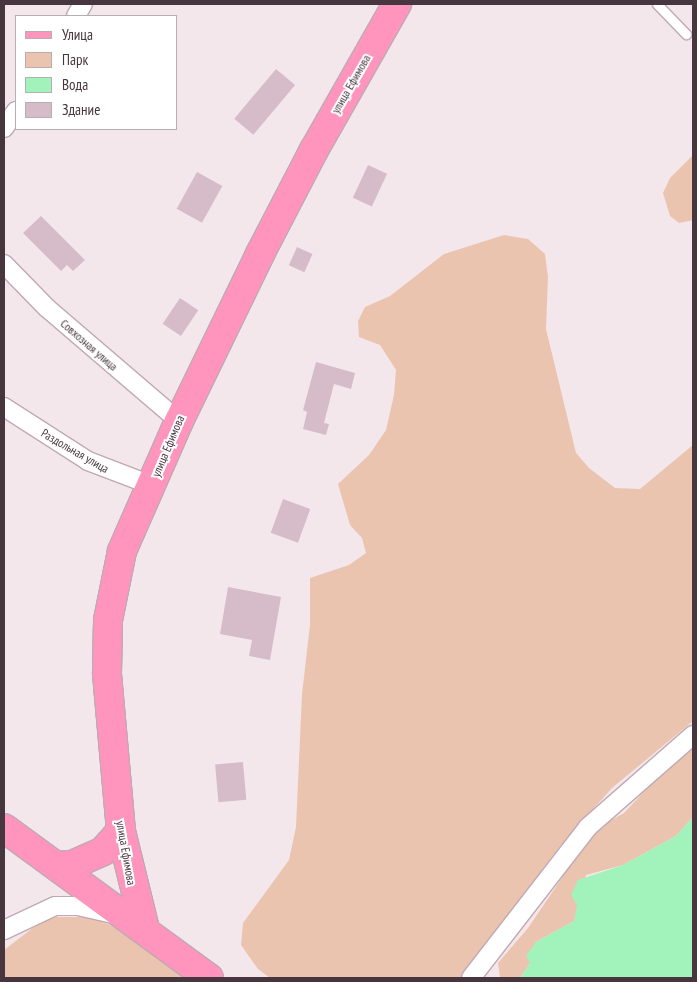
<!DOCTYPE html>
<meta charset="utf-8">
<style>
body{margin:0}
#map{position:relative;width:697px;height:982px;overflow:hidden;background:#f4e7ec;font-family:"PT Sans Narrow",sans-serif}
div>[style]{position:absolute}
.green>*{inset:0;background:#eac4af}
.water>*{inset:0;background:#a1f3bb}
.building>*{inset:0;background:#d6bcc9;transform-origin:0 0}
.roads{filter:drop-shadow(1px 0 #c0a9b3) drop-shadow(-1px 0 #c0a9b3) drop-shadow(0 1px #c0a9b3) drop-shadow(0 -1px #c0a9b3)}
.lane>*{height:9px;margin:-4.5px;padding:0 4.5px;transform-origin:4.5px;border-radius:4.5px;background:#fff}
.street>*{height:18px;margin:-9px;padding:0 9px;transform-origin:9px;border-radius:9px;background:#fff}
.primary>*{height:28px;margin:-14px;padding:0 14px;transform-origin:14px;border-radius:14px;background:#ff95bd}
span{translate:-50% -50%;white-space:nowrap;text-align:center;line-height:1.15;-webkit-text-stroke:4px #fff;paint-order:stroke}
.street-label{font-size:12px;color:#47363e}
.frame{position:absolute;inset:0;border:5px solid #47363e;pointer-events:none}
.legend{position:absolute;left:15px;top:15px;width:162px;height:115px;box-sizing:border-box;background:#fff;border:1px solid #b5afb2;margin:0;padding:6px 9px;list-style:none;font-size:15px;color:#47363e}
.legend li{display:flex;align-items:center;gap:10px;height:25px}
.legend b{width:25px;border:1px solid #b5afb2}
</style>
<div id="map">
<div class="green">
<i style="clip-path:polygon(693px 155px,693px 220px,679px 223px,670px 216px,663px 193px,670px 178px)"></i>
<i style="clip-path:polygon(504px 235px,528px 239px,545px 254px,548px 277px,546px 329px,576px 453px,589px 468px,615px 488px,640px 489px,693px 445px,693px 721px,612px 788px,561px 845px,460px 978px,270px 978px,258px 969px,241px 945px,243px 923px,289px 860px,296px 827px,302px 694px,310px 625px,310px 578px,349px 565px,366px 553px,362px 538px,350px 525px,338px 484px,369px 455px,386px 430px,394px 395px,396px 370px,380px 345px,359px 337px,358px 321px,365px 307px,390px 296px,444px 254px)"></i>
<i style="clip-path:polygon(693px 746px,693px 817px,676px 836px,623px 865px,586px 875px,574px 921px,536px 942px,530px 963px,520px 978px,500px 978px,498px 963px,528px 928px,595px 829px,624px 813px,681px 752px)"></i>
<i style="clip-path:polygon(56px 917px,92px 917px,124px 931px,186px 978px,4px 978px,4px 950px,38px 924px)"></i>
</div>
<div class="water">
<i style="clip-path:polygon(693px 817px,693px 978px,520px 978px,530px 963px,526px 956px,536px 942px,574px 921px,577px 905px,571px 895px,578px 880px,623px 865px,676px 836px)"></i>
</div>
<div class="building">
<i style="left:276px;top:69px;width:25px;height:65px;rotate:40deg"></i>
<i style="left:368px;top:165px;width:21px;height:36px;rotate:25deg"></i>
<i style="left:197px;top:172px;width:29px;height:42px;rotate:29deg"></i>
<i style="clip-path:polygon(41px 216px,85px 260px,73px 271px,67px 265px,61px 271px,23px 233px)"></i>
<i style="left:297px;top:247px;width:17px;height:20px;rotate:24deg"></i>
<i style="left:180px;top:298px;width:22px;height:31px;rotate:34deg"></i>
<i style="clip-path:polygon(316px 362px,355px 373px,351px 389px,334px 384px,324px 423px,329px 424px,326px 435px,303px 429px,307px 412px,303px 410px)"></i>
<i style="left:283px;top:499px;width:29px;height:36px;rotate:20deg"></i>
<i style="clip-path:polygon(228px 587px,281px 597px,270px 660px,249px 656px,252px 640px,220px 634px)"></i>
<i style="left:243px;top:762px;width:38px;height:28px;rotate:85deg"></i>
</div>
<div class="roads">
<div class="lane">
<i style="left:657px;top:4px;width:42px;rotate:46deg"></i>
</div>
<div class="street">
<i style="left:76px;top:16px;width:14px;rotate:-60deg"></i>
<i style="left:4px;top:128px;width:21px;rotate:-55deg"></i>
<i style="left:4px;top:264px;width:62px;rotate:45.7deg"></i>
<i style="left:47px;top:308px;width:174px;rotate:40.6deg"></i>
<i style="left:4px;top:407px;width:100px;rotate:32.7deg"></i>
<i style="left:88px;top:461px;width:67px;rotate:20.9deg"></i>
<i style="left:4px;top:930px;width:56px;rotate:-25.2deg"></i>
<i style="left:55px;top:906px;width:23px"></i>
<i style="left:78px;top:906px;width:36px;rotate:13deg"></i>
<i style="left:471px;top:978px;width:191px;rotate:-52.2deg"></i>
<i style="left:588px;top:827px;width:140px;rotate:-41.2deg"></i>
</div>
<div class="primary">
<i style="left:4px;top:828px;width:254px;rotate:36.2deg"></i>
<i style="left:57px;top:866px;width:15px;rotate:-4deg"></i>
<i style="left:72px;top:865px;width:34px;rotate:-24deg"></i>
<i style="left:103px;top:851px;width:27px;rotate:-48deg"></i>
<i style="left:145px;top:929px;width:101px;rotate:-103.8deg"></i>
<i style="left:121px;top:831px;width:159px;rotate:-95.1deg"></i>
<i style="left:107px;top:673px;width:53px;rotate:-88.9deg"></i>
<i style="left:108px;top:620px;width:70px;rotate:-78.5deg"></i>
<i style="left:122px;top:551px;width:142px;rotate:-66.3deg"></i>
<i style="left:179px;top:421px;width:186px;rotate:-64.1deg"></i>
<i style="left:260px;top:254px;width:117px;rotate:-62.6deg"></i>
<i style="left:314px;top:150px;width:168px;rotate:-60.4deg"></i>
</div>
</div>
<div class="street-label">
<span style="left:351px;top:84px;rotate:-60deg">улица Ефимова</span>
<span style="left:89px;top:345px;rotate:41deg">Совхозная улица</span>
<span style="left:168px;top:446px;rotate:-67deg">улица Ефимова</span>
<span style="left:75px;top:451px;rotate:30deg">Раздольная улица</span>
<span style="left:126px;top:853px;rotate:80deg">улица Ефимова</span>
</div>
<div class="frame"></div>
<ul class="legend">
<li><b style="height:6px;background:#ff95bd"></b>Улица</li>
<li><b style="height:14px;background:#eac4af"></b>Парк</li>
<li><b style="height:14px;background:#a1f3bb"></b>Вода</li>
<li><b style="height:14px;background:#d6bcc9"></b>Здание</li>
</ul>
</div>
